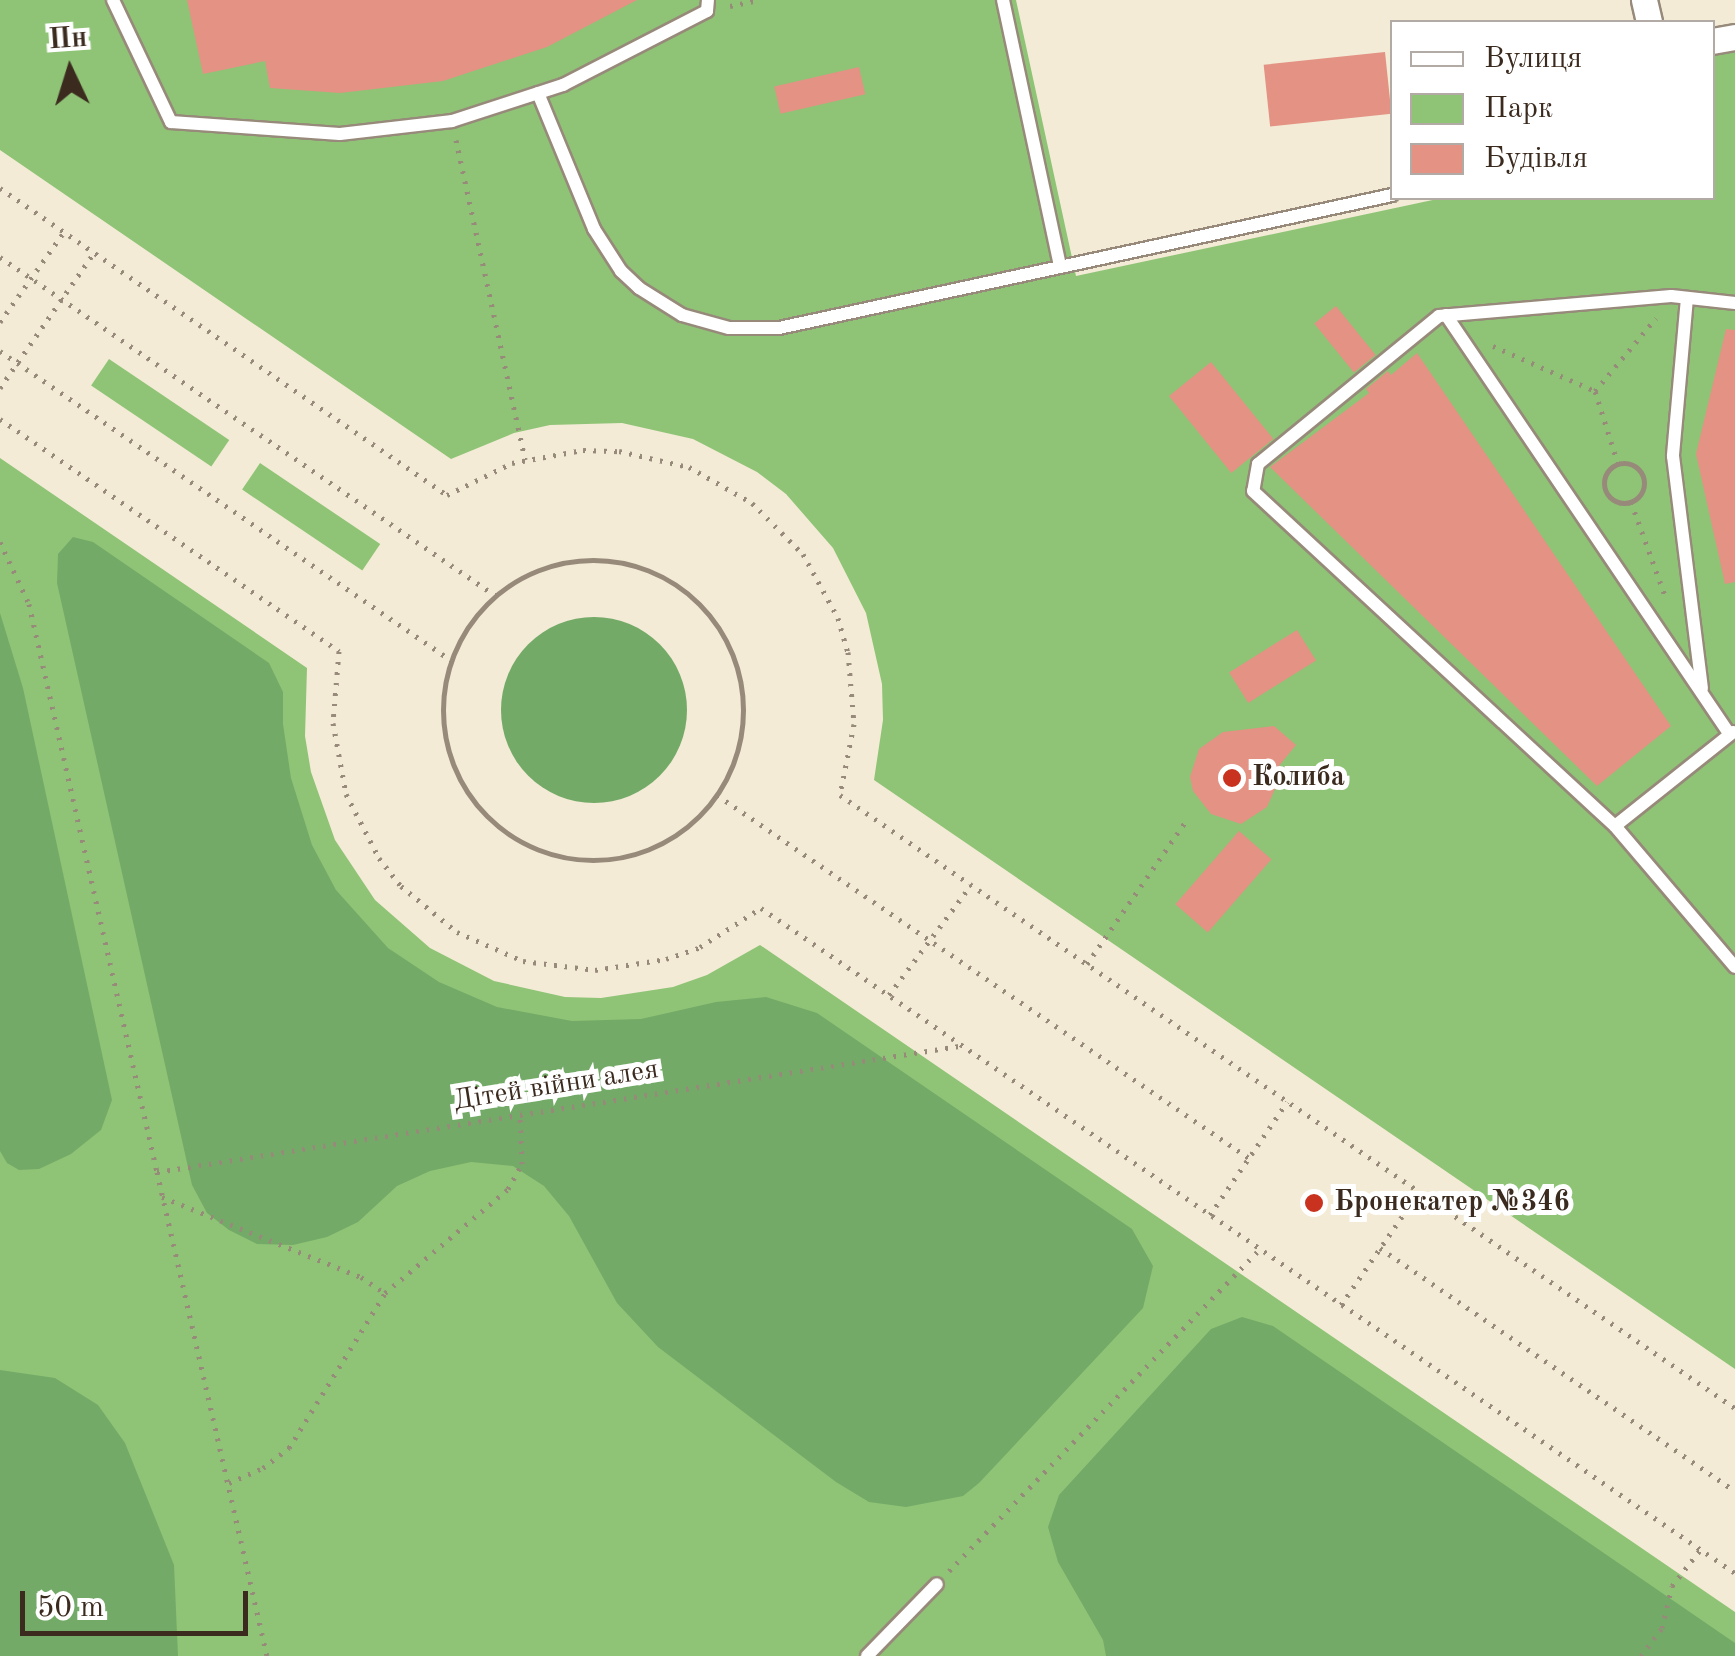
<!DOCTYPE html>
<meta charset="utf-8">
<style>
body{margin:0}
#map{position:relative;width:1735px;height:1656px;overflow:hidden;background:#f3ebd6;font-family:"Old Standard TT",serif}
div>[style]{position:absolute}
.green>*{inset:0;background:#8fc476;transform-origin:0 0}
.forest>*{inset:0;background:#73aa67}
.round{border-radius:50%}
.building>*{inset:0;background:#e39283;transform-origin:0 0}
.path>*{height:5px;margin-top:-2.5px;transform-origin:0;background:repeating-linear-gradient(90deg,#978a7a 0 2.5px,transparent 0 10.5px)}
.path>.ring{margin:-2.5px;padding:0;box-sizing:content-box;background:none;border:5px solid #978a7a;border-radius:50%}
.roads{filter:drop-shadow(2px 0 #978a7a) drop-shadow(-2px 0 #978a7a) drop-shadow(0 2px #978a7a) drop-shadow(0 -2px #978a7a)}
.service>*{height:12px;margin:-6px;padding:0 6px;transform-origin:6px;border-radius:6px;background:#fff}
.minor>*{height:25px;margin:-12.5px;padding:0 12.5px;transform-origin:12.5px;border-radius:12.5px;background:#fff}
.dots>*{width:28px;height:28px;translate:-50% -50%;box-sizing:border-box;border:5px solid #fff;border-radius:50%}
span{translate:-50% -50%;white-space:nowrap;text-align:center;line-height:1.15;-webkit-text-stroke:10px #fff;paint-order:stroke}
.poi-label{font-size:28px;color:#3b2a1e;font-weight:700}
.left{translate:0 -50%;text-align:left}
.street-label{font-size:28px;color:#3b2a1e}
.legend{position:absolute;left:1390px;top:20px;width:325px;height:180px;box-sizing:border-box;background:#fff;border:2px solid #b1aaa5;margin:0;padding:12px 18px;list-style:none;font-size:30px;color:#3b2a1e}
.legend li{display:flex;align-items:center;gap:20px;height:50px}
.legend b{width:50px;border:2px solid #b1aaa5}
.north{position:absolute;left:20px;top:20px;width:100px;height:100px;-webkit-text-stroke:8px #fff;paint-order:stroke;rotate:356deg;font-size:28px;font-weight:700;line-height:40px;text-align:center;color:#3b2a1e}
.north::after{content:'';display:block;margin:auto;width:35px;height:45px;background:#3b2a1e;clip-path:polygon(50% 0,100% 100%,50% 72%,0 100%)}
.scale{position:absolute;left:20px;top:1591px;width:228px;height:45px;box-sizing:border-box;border:5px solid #3b2a1e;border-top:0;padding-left:12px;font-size:30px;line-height:35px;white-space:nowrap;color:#3b2a1e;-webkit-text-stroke:8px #fff;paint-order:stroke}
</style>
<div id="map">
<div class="green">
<i style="clip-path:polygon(0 0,1016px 0,1076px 276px,1442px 198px,1712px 198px,1713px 41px,1735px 36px,1735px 1369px,874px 780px,883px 720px,882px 684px,866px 613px,833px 548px,786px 494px,757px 472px,693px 439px,622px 423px,550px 425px,514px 433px,451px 459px,0 150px)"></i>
<i style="left:109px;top:359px;width:145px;height:32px;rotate:34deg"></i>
<i style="clip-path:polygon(0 458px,307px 668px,305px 736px,311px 772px,335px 840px,375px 900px,430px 948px,494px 981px,565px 997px,601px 998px,673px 987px,707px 975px,760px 945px,1735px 1612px,1735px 1656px,0 1656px)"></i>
<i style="left:260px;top:463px;width:145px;height:32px;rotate:34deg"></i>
</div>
<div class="forest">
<i style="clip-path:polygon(73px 537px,93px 542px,269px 663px,283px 692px,283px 724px,291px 778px,312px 845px,336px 890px,388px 948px,439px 982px,497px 1007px,572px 1021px,641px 1019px,716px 1002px,766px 997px,817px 1013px,1132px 1229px,1153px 1266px,1143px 1308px,979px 1483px,963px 1496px,906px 1507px,869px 1502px,836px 1482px,658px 1347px,617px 1303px,569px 1216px,544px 1186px,513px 1166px,471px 1162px,430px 1171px,397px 1186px,358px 1222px,327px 1237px,293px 1245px,257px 1244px,229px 1230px,207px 1213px,192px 1185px,57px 583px,58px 554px)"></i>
<i style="clip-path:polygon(0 613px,23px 688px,112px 1100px,101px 1130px,71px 1154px,39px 1169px,19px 1170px,7px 1163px,0 1151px)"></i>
<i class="round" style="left:501px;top:617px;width:186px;height:186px"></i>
<i style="clip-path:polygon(1242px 1317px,1273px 1326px,1735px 1643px,1735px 1656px,1106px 1656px,1103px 1640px,1058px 1562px,1048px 1527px,1059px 1495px,1211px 1329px)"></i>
<i style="clip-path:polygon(0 1370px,55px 1378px,98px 1405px,125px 1443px,174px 1565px,178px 1656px,0 1656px)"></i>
</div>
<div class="building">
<i style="clip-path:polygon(187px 0,637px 0,547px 47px,443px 81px,340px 93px,270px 88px,265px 61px,203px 74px)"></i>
<i style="left:1385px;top:52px;width:62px;height:122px;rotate:84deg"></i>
<i style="left:859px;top:67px;width:28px;height:87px;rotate:77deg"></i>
<i style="left:1336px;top:306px;width:63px;height:28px;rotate:51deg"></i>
<i style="clip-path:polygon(1726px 329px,1735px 330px,1735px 582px,1725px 584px,1696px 454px)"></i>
<i style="clip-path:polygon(1417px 353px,1671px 726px,1597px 786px,1270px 467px,1369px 393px,1366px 389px,1388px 371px,1391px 375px)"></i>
<i style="left:1211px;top:362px;width:99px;height:54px;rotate:51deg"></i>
<i style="left:1297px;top:630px;width:36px;height:80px;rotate:58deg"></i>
<i style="clip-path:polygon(1274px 726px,1296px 745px,1279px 766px,1279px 780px,1267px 807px,1241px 824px,1211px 814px,1193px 791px,1190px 777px,1199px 749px,1223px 732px)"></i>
<i style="left:1239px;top:831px;width:43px;height:97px;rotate:41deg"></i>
</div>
<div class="path">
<i style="left:730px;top:6px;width:29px;rotate:-12deg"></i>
<i style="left:456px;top:140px;width:327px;rotate:77.8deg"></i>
<i style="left:0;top:188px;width:542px;rotate:34.48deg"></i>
<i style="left:447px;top:495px;width:72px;rotate:-26.2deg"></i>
<i style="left:512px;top:463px;width:72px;rotate:-10.4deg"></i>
<i style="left:583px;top:450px;width:36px;rotate:2deg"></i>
<i style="left:619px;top:451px;width:72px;rotate:12.9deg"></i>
<i style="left:689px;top:467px;width:73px;rotate:29.7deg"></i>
<i style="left:752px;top:503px;width:72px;rotate:45deg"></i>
<i style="left:803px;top:554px;width:73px;rotate:61.3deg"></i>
<i style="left:838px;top:618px;width:35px;rotate:74deg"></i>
<i style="left:848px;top:652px;width:72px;rotate:85.2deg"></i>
<i style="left:854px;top:724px;width:72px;rotate:101.2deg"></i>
<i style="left:840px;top:795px;width:1085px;rotate:34.41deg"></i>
<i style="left:0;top:257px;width:601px;rotate:34.35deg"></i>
<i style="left:0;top:322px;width:110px;rotate:-54.6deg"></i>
<i style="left:1493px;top:346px;width:111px;rotate:23.8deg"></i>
<i style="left:0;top:351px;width:548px;rotate:34.44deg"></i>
<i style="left:0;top:388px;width:165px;rotate:-55.2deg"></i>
<i style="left:0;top:419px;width:411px;rotate:34.4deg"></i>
<i style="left:339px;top:651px;width:72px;rotate:94.8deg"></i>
<i style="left:333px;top:723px;width:72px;rotate:79.6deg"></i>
<i style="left:346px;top:794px;width:72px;rotate:62.7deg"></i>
<i style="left:379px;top:858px;width:36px;rotate:52deg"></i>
<i style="left:401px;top:886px;width:72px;rotate:39.4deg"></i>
<i style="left:457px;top:932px;width:72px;rotate:23.7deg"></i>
<i style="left:523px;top:961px;width:73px;rotate:7.1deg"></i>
<i style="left:595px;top:970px;width:72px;rotate:-8.8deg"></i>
<i style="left:666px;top:959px;width:36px;rotate:-19deg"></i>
<i style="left:700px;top:947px;width:72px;rotate:-32.6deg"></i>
<i style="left:761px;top:908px;width:1179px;rotate:34.32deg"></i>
<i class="ring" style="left:1604px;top:463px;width:35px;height:35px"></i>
<i style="left:1618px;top:464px;width:77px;rotate:-107.5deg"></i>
<i style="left:1595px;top:391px;width:95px;rotate:-50.1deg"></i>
<i style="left:1631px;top:502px;width:102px;rotate:70deg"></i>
<i style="left:0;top:542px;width:68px;rotate:64.9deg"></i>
<i style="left:29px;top:604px;width:582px;rotate:77.3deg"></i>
<i style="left:157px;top:1172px;width:812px;rotate:-8.93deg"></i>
<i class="ring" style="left:443px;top:560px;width:295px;height:295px"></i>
<i style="left:717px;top:795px;width:644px;rotate:34.31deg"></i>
<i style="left:1087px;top:964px;width:174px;rotate:-55.3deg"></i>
<i style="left:889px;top:995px;width:137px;rotate:-53.3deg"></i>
<i style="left:157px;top:1172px;width:496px;rotate:77.2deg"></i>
<i style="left:162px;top:1197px;width:214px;rotate:21.9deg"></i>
<i style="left:361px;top:1277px;width:29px;rotate:34deg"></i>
<i style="left:1210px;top:1215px;width:137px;rotate:-55.7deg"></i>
<i style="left:1380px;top:1248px;width:430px;rotate:34.4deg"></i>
<i style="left:1341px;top:1305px;width:137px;rotate:-55.4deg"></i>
<i style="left:229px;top:1483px;width:37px;rotate:-24deg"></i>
<i style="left:263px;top:1468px;width:33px;rotate:-38deg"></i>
<i style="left:289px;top:1448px;width:182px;rotate:-58.2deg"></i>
<i style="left:385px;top:1293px;width:161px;rotate:-40.2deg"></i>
<i style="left:508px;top:1189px;width:29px;rotate:-61deg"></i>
<i style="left:522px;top:1164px;width:53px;rotate:-92.2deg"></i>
<i style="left:949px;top:1571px;width:448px;rotate:-46deg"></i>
<i style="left:1641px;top:1656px;width:35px;rotate:-53deg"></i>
<i style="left:1662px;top:1628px;width:43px;rotate:-76.6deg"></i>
<i style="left:1672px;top:1586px;width:46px;rotate:-52.1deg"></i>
</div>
<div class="roads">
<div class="service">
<i style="left:113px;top:0;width:135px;rotate:64.6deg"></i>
<i style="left:171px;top:122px;width:169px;rotate:4.1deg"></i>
<i style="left:340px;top:134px;width:113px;rotate:-6.6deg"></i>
<i style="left:452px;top:121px;width:117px;rotate:-18deg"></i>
<i style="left:563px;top:85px;width:162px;rotate:-27.2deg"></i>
<i style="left:707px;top:11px;width:11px;rotate:-85deg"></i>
<i style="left:1003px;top:0;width:273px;rotate:77.9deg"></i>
<i style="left:538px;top:93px;width:147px;rotate:67.6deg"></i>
<i style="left:594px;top:229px;width:50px;rotate:57.3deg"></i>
<i style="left:621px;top:271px;width:25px;rotate:43deg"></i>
<i style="left:639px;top:288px;width:51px;rotate:32.1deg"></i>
<i style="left:682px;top:315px;width:49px;rotate:15.5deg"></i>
<i style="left:729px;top:328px;width:50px"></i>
<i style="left:779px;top:328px;width:627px;rotate:-12.24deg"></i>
<i style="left:1687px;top:298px;width:159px;rotate:95.1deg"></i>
<i style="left:1673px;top:456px;width:234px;rotate:82.9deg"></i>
<i style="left:1735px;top:303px;width:64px;rotate:-173.8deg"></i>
<i style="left:1671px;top:296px;width:233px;rotate:175.1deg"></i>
<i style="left:1439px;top:316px;width:234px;rotate:140.7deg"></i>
<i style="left:1258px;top:464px;width:27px;rotate:100deg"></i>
<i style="left:1253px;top:491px;width:493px;rotate:42.8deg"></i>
<i style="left:1615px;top:826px;width:185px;rotate:49.6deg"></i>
<i style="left:1446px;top:315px;width:503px;rotate:55.93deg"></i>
<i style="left:1615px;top:826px;width:151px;rotate:-38.5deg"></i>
<i style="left:867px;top:1656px;width:100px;rotate:-45.8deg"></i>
</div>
<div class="minor">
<i style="left:1644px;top:0;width:23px;rotate:77deg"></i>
<i style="left:1712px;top:41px;width:23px;rotate:-10deg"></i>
</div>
</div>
<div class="dots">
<i style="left:1232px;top:778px;background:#c8321e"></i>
<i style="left:1314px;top:1203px;background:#c8321e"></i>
</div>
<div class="poi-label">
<span class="left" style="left:1252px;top:778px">Колиба</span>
<span class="left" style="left:1334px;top:1203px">Бронекатер №346</span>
</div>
<div class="street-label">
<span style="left:556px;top:1086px;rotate:-9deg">Дітей війни алея</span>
</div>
<ul class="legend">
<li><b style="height:12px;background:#fff"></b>Вулиця</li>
<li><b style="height:28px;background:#8fc476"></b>Парк</li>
<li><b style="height:28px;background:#e39283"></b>Будівля</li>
</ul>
<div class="north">Пн</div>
<div class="scale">50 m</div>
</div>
